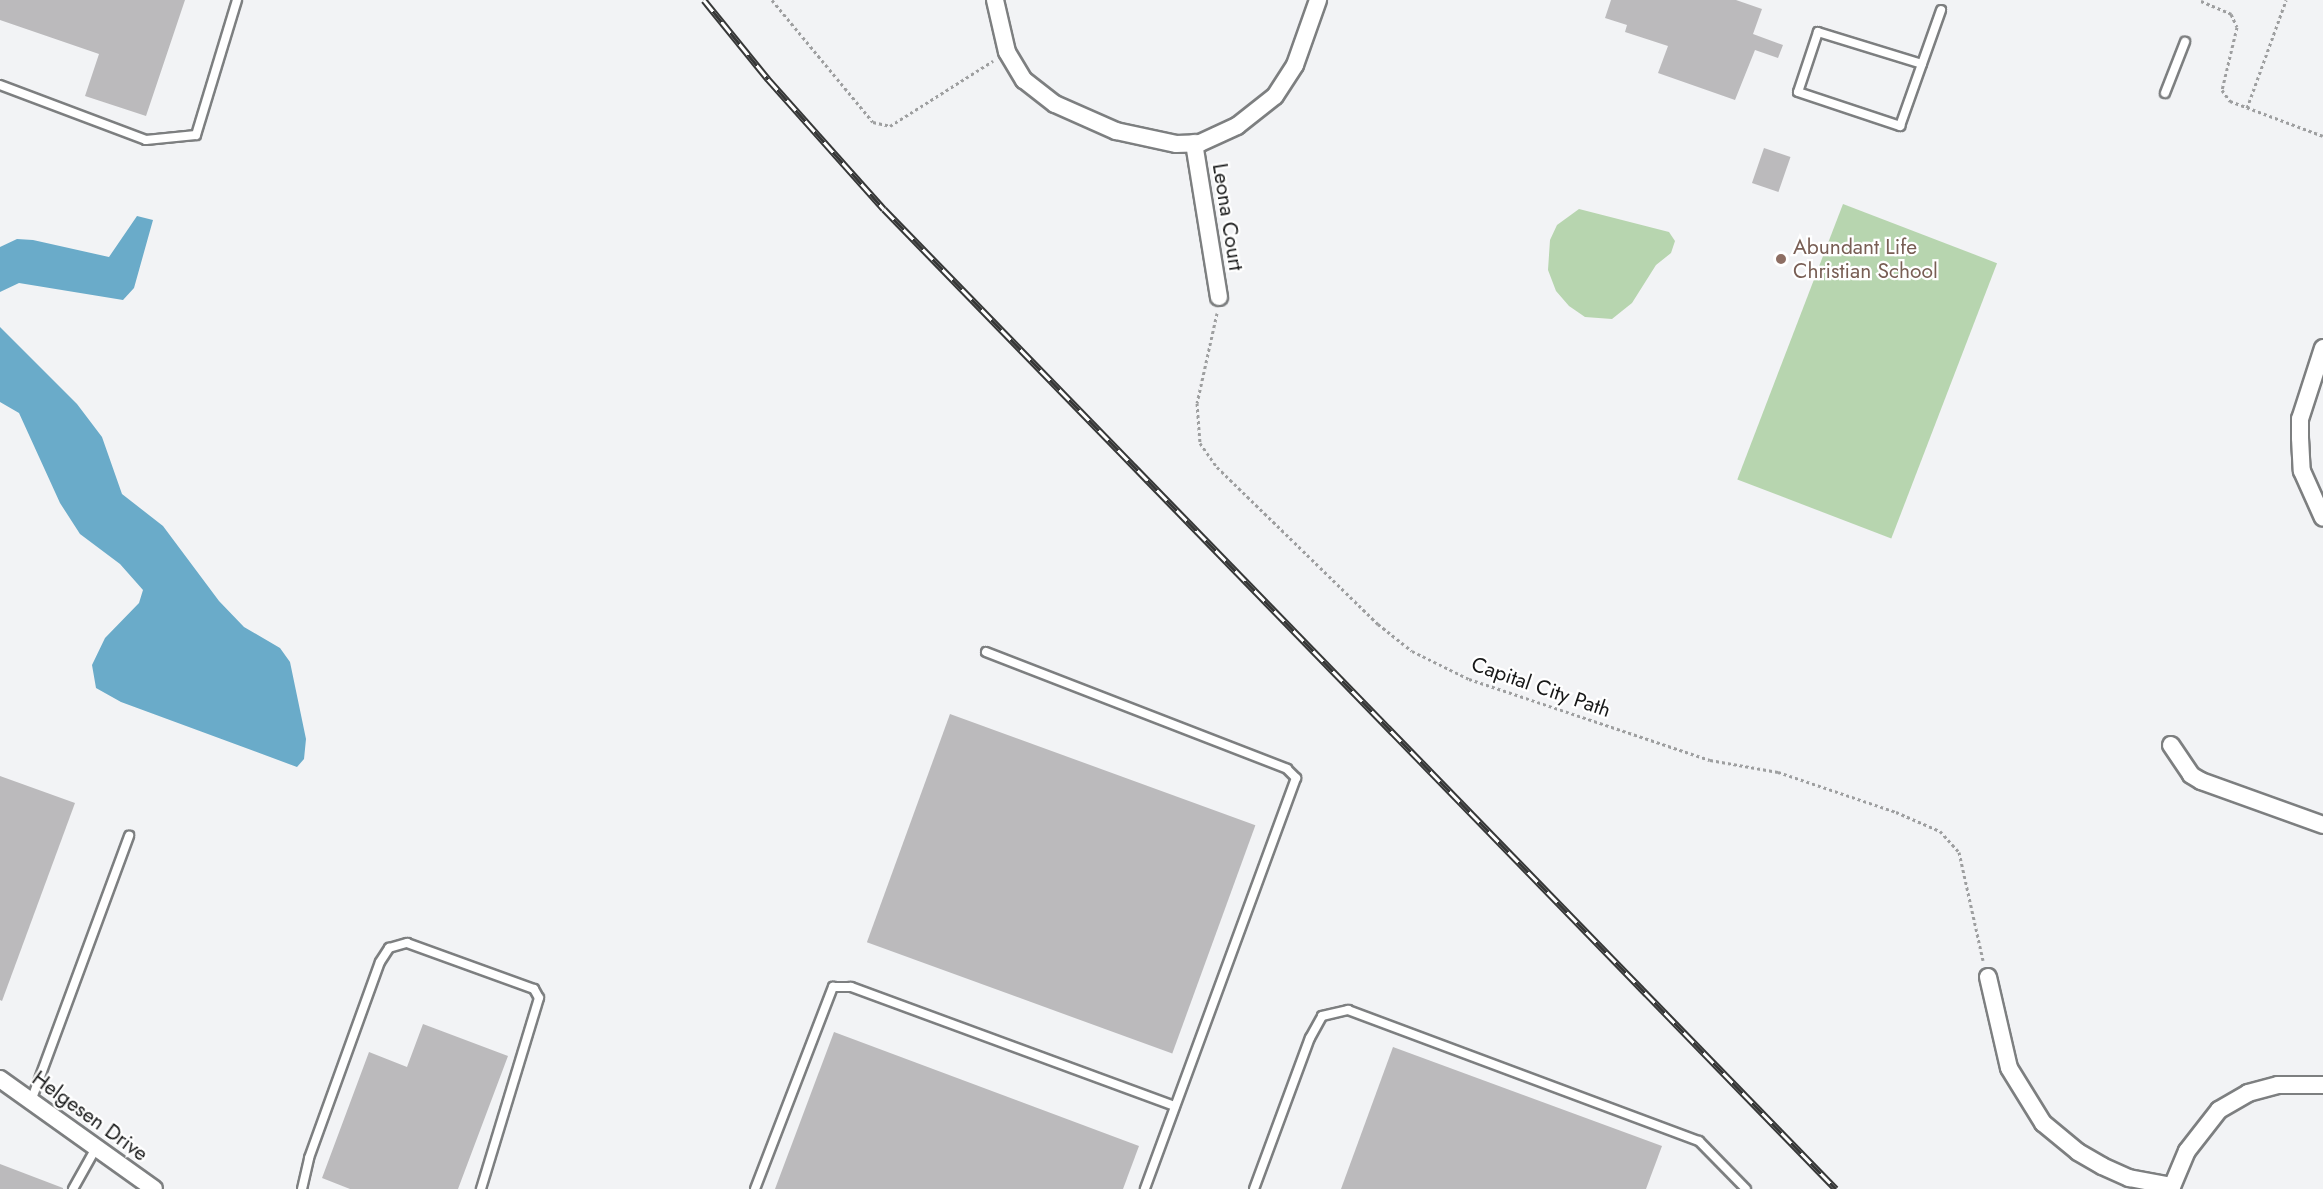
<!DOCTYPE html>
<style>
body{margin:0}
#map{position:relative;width:2323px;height:1189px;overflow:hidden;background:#f2f3f5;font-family:Jost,sans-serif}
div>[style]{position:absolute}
.green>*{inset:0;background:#b7d5af;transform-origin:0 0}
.water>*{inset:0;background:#6aabc9}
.building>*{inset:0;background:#bbbabc;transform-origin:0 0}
.path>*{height:3px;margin-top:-1.5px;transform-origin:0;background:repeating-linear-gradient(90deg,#9e9fa0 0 3px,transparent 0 6px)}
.roads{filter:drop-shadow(2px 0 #7d7f80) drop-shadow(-2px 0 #7d7f80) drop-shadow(0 2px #7d7f80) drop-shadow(0 -2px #7d7f80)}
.service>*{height:8px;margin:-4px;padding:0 4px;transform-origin:4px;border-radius:4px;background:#fff}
.minor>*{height:16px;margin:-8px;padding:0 8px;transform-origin:8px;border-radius:8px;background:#fff}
.rail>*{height:7px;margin-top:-3.5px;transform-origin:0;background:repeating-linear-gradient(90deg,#fff 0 14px,#373838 0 28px);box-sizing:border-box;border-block:2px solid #373838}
.dots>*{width:16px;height:16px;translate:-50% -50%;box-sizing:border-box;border:3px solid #fff;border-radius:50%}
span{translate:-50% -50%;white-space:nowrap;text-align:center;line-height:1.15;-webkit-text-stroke:4.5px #fff;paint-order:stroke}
.street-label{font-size:21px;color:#171818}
.education-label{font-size:21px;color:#785e54}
.left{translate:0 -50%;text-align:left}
</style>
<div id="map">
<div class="green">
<i style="left:1843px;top:204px;width:165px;height:295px;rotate:21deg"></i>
<i style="clip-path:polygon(1579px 209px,1669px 232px,1675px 241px,1671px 253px,1656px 265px,1632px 303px,1612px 319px,1585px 317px,1569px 306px,1556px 291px,1548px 270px,1550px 240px,1557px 225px)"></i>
</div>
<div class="water">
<i style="clip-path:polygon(137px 216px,153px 220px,134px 288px,123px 300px,19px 283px,0 292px,0 247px,17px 239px,33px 240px,109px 257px)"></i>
<i style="clip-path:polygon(0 327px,77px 404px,102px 437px,122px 494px,163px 526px,219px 601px,244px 627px,280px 648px,290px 662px,306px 739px,304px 759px,297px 767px,121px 702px,96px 688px,92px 665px,105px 638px,139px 603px,143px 590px,120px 564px,80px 534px,60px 503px,19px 413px,0 402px)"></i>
</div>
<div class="building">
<i style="clip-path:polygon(0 0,185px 0,146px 116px,85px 96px,99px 54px,0 20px)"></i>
<i style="clip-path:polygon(1611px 0,1736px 0,1762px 9px,1753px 34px,1783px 45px,1778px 58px,1755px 50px,1735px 100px,1658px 73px,1668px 46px,1625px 32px,1627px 25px,1605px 18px)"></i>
<i style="left:1764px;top:148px;width:28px;height:37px;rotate:19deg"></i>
<i style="left:950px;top:714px;width:325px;height:243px;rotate:20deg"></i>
<i style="clip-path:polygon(0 776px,75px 803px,2px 1001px,0 1000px)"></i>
<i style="clip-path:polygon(423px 1024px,508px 1056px,458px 1189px,350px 1189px,322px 1178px,369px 1052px,407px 1067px)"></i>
<i style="clip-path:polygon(834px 1032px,1139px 1146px,1123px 1189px,775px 1189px)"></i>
<i style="clip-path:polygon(1393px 1047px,1662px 1146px,1646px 1189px,1341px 1189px)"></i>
<i style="clip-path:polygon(0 1164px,63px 1188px,63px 1189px,0 1189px)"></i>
</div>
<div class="path">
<i style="left:772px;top:0;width:158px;rotate:50.4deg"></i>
<i style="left:873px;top:122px;width:17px;rotate:13deg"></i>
<i style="left:890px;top:126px;width:122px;rotate:-32.3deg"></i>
<i style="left:2201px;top:1px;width:33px;rotate:23deg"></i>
<i style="left:2231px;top:14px;width:14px;rotate:65deg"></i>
<i style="left:2237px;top:27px;width:65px;rotate:103.4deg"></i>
<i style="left:2222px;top:90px;width:14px;rotate:54deg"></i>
<i style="left:2230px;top:101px;width:99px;rotate:20.6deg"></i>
<i style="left:2247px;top:108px;width:115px;rotate:-70.1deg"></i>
<i style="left:1217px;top:313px;width:92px;rotate:102.5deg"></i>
<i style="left:1197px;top:403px;width:40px;rotate:85.7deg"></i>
<i style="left:1200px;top:443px;width:29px;rotate:55deg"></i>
<i style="left:1217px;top:467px;width:225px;rotate:44.3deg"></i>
<i style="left:1378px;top:624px;width:43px;rotate:38.5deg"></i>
<i style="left:1412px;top:651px;width:64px;rotate:26.2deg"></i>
<i style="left:1469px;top:679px;width:254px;rotate:18.6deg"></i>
<i style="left:1710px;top:760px;width:69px;rotate:10deg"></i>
<i style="left:1778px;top:772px;width:125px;rotate:18.7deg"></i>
<i style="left:1896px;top:812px;width:48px;rotate:23.4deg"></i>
<i style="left:1940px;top:831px;width:28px;rotate:48deg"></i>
<i style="left:1959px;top:852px;width:111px;rotate:77.5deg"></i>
</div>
<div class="roads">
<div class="service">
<i style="left:1922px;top:64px;width:109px;rotate:-162.9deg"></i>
<i style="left:1818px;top:32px;width:63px;rotate:108.4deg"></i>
<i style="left:1798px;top:92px;width:108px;rotate:18.4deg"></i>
<i style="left:1900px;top:126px;width:123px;rotate:-70.5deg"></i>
<i style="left:0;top:85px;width:156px;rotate:20.6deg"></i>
<i style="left:146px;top:140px;width:50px;rotate:-5.7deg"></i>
<i style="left:196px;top:135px;width:141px;rotate:-73.1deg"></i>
<i style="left:2165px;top:93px;width:55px;rotate:-68.6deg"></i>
<i style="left:986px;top:652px;width:323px;rotate:21.2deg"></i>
<i style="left:1287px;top:769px;width:13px;rotate:45deg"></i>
<i style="left:1296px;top:778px;width:438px;rotate:110.2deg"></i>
<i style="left:31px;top:1101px;width:283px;rotate:-69.7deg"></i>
<i style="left:73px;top:1189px;width:47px;rotate:-60.7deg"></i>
<i style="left:302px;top:1189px;width:32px;rotate:-77deg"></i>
<i style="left:309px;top:1158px;width:208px;rotate:-70.1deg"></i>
<i style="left:380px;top:962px;width:17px;rotate:-57deg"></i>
<i style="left:389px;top:948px;width:19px;rotate:-16deg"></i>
<i style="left:407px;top:943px;width:135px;rotate:19.9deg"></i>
<i style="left:534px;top:989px;width:10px;rotate:61deg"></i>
<i style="left:539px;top:998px;width:200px;rotate:106.9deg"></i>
<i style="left:755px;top:1189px;width:217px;rotate:-68.9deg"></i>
<i style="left:833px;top:987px;width:18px"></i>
<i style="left:851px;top:987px;width:345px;rotate:20.2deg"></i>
<i style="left:1254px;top:1189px;width:161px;rotate:-69.7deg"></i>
<i style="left:1310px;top:1038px;width:25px;rotate:-61deg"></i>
<i style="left:1322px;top:1016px;width:27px;rotate:-13deg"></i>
<i style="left:1348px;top:1010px;width:375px;rotate:20.5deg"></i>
<i style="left:1699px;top:1141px;width:67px;rotate:45.6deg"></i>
</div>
<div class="minor">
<i style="left:995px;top:0;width:53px;rotate:77deg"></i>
<i style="left:1007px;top:52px;width:33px;rotate:59deg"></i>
<i style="left:1024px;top:80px;width:39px;rotate:38deg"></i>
<i style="left:1055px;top:104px;width:67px;rotate:23.9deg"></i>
<i style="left:1116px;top:131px;width:61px;rotate:12.2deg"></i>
<i style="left:1176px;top:144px;width:24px;rotate:-2deg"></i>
<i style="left:1200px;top:143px;width:41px;rotate:-24.7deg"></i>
<i style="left:1237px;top:126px;width:48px;rotate:-38.3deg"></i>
<i style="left:1275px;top:96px;width:37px;rotate:-57deg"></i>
<i style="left:1295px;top:65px;width:69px;rotate:-70.5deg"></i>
<i style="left:1194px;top:143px;width:156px;rotate:80.8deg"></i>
<i style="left:2323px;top:348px;width:75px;rotate:107.9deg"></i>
<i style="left:2300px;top:419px;width:19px;rotate:90deg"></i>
<i style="left:2300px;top:438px;width:33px;rotate:87deg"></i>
<i style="left:2302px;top:471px;width:51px;rotate:65.9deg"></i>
<i style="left:2171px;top:745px;width:36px;rotate:56deg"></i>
<i style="left:2191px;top:775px;width:12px;rotate:31deg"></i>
<i style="left:2201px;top:781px;width:130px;rotate:19.8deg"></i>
<i style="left:1988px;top:977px;width:93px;rotate:77deg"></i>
<i style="left:2009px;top:1068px;width:65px;rotate:58.3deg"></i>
<i style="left:2043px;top:1123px;width:45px;rotate:39.6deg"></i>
<i style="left:2078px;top:1152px;width:28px;rotate:30deg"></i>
<i style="left:2102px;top:1166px;width:30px;rotate:24deg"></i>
<i style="left:2129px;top:1178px;width:44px;rotate:10.5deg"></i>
<i style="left:0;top:1079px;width:189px;rotate:35.5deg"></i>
<i style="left:2171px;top:1189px;width:41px;rotate:-67.2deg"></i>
<i style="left:2187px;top:1151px;width:52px;rotate:-52deg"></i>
<i style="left:2219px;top:1110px;width:34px;rotate:-30deg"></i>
<i style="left:2248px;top:1093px;width:31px;rotate:-15deg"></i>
<i style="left:2278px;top:1085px;width:45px"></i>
</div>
</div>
<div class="rail">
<i style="left:704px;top:0;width:102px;rotate:51deg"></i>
<i style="left:768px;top:79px;width:174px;rotate:48.3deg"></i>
<i style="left:884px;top:209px;width:1366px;rotate:45.83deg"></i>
</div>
<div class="dots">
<i style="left:1781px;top:259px;background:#8d6e63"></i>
</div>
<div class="street-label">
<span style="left:1228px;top:217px;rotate:81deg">Leona Court</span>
<span style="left:1541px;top:687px;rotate:19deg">Capital City Path</span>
<span style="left:90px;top:1116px;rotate:36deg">Helgesen Drive</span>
</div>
<div class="education-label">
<span class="left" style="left:1793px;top:259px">Abundant Life<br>Christian School</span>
</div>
</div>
